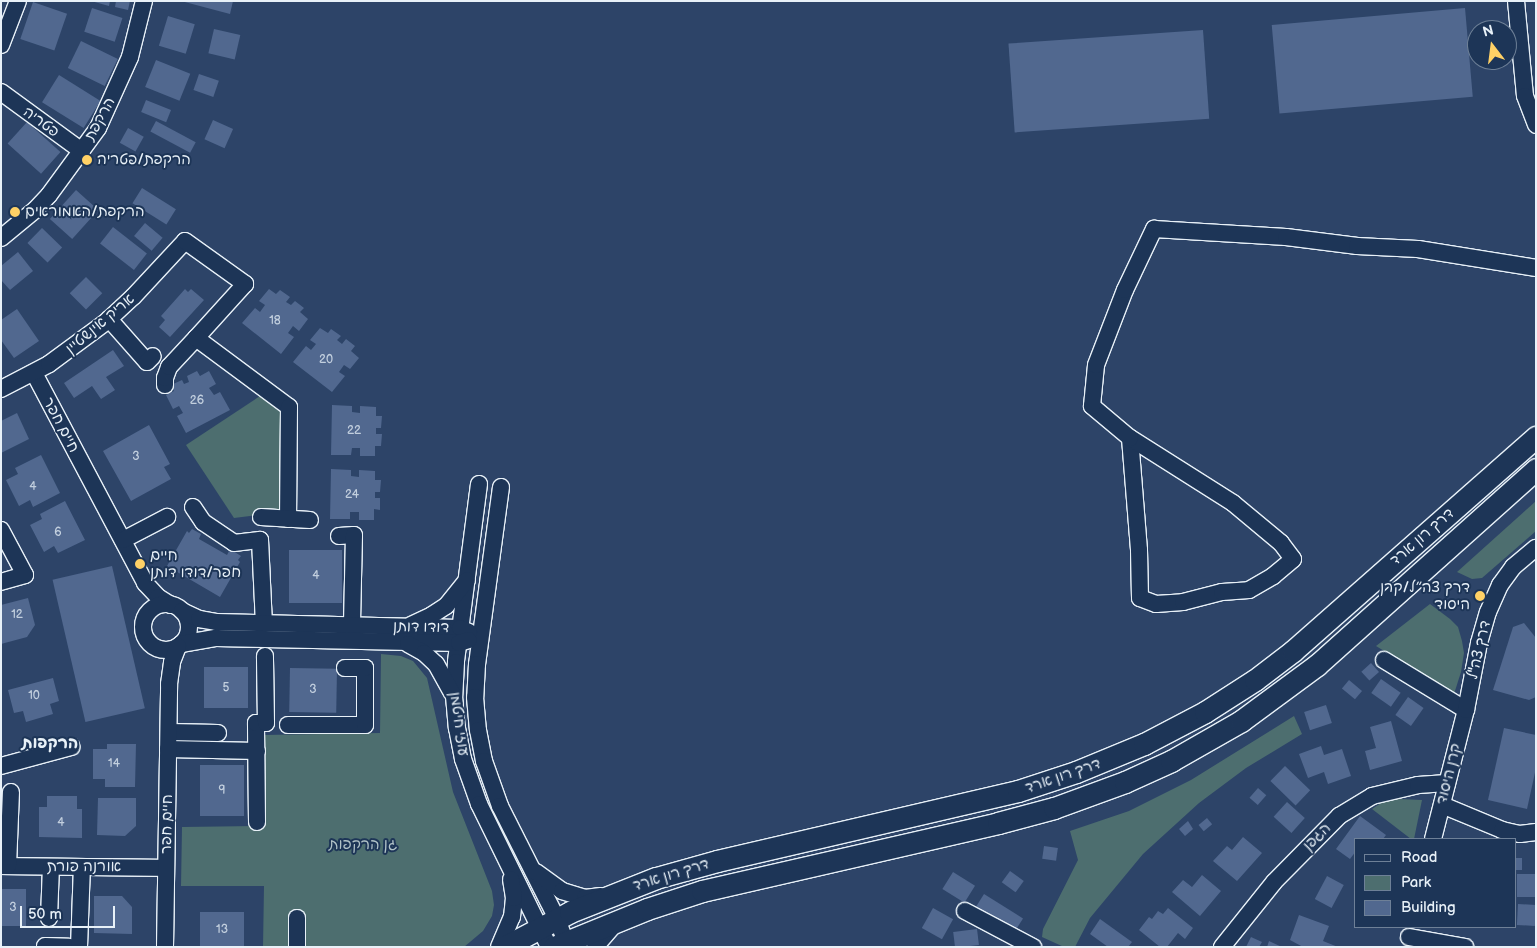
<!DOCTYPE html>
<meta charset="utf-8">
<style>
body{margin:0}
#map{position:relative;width:1537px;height:948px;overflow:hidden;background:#2d4468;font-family:"Balsamiq Sans","Playpen Sans Hebrew",sans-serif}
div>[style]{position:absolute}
.green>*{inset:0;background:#4d6e6f}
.building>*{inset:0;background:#51688f;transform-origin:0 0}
.roads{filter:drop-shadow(1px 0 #e8f1f8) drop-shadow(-1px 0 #e8f1f8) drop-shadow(0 1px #e8f1f8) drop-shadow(0 -1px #e8f1f8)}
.minor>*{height:16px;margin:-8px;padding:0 8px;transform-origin:8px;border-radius:8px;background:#1d3557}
.minor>.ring{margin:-8px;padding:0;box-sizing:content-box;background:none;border:16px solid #1d3557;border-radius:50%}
.major>*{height:21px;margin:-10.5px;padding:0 10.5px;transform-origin:10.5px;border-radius:10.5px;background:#1d3557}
.dots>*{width:14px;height:14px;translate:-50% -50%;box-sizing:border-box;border:2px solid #1d3557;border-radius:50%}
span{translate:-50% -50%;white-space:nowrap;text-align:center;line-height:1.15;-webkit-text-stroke:4px #1d3557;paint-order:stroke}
.number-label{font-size:12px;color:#c2cfde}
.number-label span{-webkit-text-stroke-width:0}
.street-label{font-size:15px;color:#e8f1f8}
.poi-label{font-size:15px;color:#e8f1f8}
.left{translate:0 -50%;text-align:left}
.right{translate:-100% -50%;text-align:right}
.park-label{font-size:15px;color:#b2c3c8}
.neighbourhood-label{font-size:16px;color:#e8f1f8;font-weight:700}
.frame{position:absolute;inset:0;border:2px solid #e8f1f8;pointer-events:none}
.legend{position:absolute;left:1354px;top:838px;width:162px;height:90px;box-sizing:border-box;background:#1d3557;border:1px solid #6e8097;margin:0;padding:6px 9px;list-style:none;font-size:15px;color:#e8f1f8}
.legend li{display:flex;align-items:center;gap:10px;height:25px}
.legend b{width:25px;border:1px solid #6e8097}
.north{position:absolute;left:1467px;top:20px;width:50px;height:50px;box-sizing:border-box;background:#1d3557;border:1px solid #6e8097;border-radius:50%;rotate:345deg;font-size:14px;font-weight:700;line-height:20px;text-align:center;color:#e8f1f8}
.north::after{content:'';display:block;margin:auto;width:18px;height:22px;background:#ffd166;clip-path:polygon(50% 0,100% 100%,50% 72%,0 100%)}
.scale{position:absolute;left:20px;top:906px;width:95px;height:22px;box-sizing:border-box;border:2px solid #e8f1f8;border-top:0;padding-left:6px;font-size:15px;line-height:18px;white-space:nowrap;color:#e8f1f8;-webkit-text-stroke:4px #1d3557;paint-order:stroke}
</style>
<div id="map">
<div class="green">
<i style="clip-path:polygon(263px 394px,286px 410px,284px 512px,234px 518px,186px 445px)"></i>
<i style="clip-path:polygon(1536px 501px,1536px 531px,1482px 578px,1472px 579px,1457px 572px)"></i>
<i style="clip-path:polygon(1430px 604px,1450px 619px,1458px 627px,1462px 641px,1464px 653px,1461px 672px,1454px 694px,1376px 646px)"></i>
<i style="clip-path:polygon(381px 654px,401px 656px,413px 661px,427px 678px,453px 792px,492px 891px,494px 905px,492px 916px,483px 931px,464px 947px,263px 947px,264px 886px,181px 886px,182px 827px,263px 826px,264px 735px,380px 733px)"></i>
<i style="clip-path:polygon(1294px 716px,1302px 734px,1246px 768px,1199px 803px,1143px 854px,1090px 918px,1075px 947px,1064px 947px,1042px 937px,1043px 929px,1078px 860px,1070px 831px,1129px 811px,1191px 780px)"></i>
<i style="clip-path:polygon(1399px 799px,1422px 800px,1414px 839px,1411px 839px,1372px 809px,1384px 801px)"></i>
</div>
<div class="building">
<i style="clip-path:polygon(91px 1px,110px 1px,109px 6px)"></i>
<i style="clip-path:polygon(116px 1px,130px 1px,128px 10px,115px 7px)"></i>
<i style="clip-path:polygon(181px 1px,233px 1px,230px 14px)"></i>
<i style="left:33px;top:2px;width:36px;height:39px;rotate:19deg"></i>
<i style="left:92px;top:8px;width:32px;height:25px;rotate:18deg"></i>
<i style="left:1465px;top:8px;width:89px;height:194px;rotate:85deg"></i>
<i style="left:168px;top:16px;width:28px;height:31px;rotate:17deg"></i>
<i style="left:214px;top:29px;width:27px;height:25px;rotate:13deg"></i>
<i style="left:1203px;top:30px;width:89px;height:195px;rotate:86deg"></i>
<i style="left:81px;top:41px;width:41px;height:30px;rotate:26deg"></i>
<i style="left:156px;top:60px;width:37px;height:29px;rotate:22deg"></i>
<i style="left:199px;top:74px;width:21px;height:17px;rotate:19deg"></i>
<i style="left:59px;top:75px;width:49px;height:32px;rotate:32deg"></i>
<i style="left:146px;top:100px;width:27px;height:13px;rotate:22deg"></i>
<i style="left:213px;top:120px;width:22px;height:21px;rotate:24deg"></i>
<i style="left:156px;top:121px;width:45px;height:12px;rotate:28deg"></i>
<i style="left:27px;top:122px;width:45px;height:29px;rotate:42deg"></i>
<i style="left:128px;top:128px;width:18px;height:17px;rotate:29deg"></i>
<i style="left:142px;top:188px;width:40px;height:18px;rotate:32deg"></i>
<i style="left:76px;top:190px;width:30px;height:39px;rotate:42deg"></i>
<i style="left:145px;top:223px;width:23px;height:17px;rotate:40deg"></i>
<i style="left:113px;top:227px;width:43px;height:21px;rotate:38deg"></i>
<i style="left:42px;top:228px;width:28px;height:21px;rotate:44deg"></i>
<i style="clip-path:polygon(18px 252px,33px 271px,10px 290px,1px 280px,1px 266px)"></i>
<i style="left:86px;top:277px;width:23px;height:23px;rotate:45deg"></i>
<i style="clip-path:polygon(185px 289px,188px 292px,191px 289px,204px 300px,170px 337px,159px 327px,165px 320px,161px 316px)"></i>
<i style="clip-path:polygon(269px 289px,276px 294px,280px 290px,290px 297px,286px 302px,291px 305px,295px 301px,304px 308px,300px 312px,308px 319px,299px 331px,293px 326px,288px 333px,294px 337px,281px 354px,242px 323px,255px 308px,260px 312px,265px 305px,259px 301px)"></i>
<i style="clip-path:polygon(17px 309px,39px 341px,14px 358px,1px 340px,1px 320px)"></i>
<i style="clip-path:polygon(320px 328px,328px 333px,331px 329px,341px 336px,337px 340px,342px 344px,346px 339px,355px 346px,351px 351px,359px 358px,350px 369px,344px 365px,339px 372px,345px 376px,332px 392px,293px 362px,306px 346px,311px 350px,316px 344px,310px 340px)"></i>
<i style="clip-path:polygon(113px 350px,124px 366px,106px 377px,115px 390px,101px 399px,92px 386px,74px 398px,64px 383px)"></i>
<i style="clip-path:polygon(197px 371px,200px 376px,209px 371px,216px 384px,209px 388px,214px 395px,220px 392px,230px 410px,186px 433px,177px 416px,183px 413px,179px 406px,173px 409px,166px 395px,174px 391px,171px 385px,182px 380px,184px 384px,189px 382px,187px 376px)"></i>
<i style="clip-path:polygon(332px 405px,352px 406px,352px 412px,360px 413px,360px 406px,376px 407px,376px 416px,382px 416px,381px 428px,376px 428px,376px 434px,382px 434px,381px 446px,375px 446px,375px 456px,360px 456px,360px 448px,352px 448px,351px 455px,331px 455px)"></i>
<i style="clip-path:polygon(17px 413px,29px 439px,1px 453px,1px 421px)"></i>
<i style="clip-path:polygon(149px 425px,170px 464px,164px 467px,171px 479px,131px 501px,103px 451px)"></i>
<i style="clip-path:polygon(41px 455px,60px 493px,33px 507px,30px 500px,19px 506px,6px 480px,18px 474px,15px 468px)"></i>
<i style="clip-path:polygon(331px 469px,351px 470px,351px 476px,359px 477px,359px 470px,375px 471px,375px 480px,381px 480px,380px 492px,375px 492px,375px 498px,380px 498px,380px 510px,374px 509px,374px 520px,359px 520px,359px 512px,350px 512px,350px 519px,330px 519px)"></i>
<i style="clip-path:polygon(65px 501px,85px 540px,58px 553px,54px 546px,44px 552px,30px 525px,42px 519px,40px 514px)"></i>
<i style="clip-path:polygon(192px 529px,201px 534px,199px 539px,227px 555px,230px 549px,241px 556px,238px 560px,240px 562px,220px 597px,167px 566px,187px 531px,189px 533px)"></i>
<i style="left:289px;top:550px;width:53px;height:53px"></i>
<i style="left:112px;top:566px;width:146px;height:61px;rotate:77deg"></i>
<i style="clip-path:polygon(28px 598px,35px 625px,27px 637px,1px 644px,1px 605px)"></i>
<i style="clip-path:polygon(1524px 623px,1536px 638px,1536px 697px,1529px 700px,1493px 690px,1513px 627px)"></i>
<i style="left:1371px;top:663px;width:12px;height:13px;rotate:48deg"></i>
<i style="left:204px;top:667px;width:44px;height:41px"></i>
<i style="left:290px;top:668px;width:47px;height:44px;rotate:1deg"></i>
<i style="clip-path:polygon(53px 678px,59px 701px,50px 704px,53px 714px,26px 722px,23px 711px,14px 713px,8px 690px)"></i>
<i style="left:1381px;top:679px;width:24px;height:17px;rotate:35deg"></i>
<i style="left:1349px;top:680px;width:17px;height:11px;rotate:40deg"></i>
<i style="left:1408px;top:697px;width:19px;height:22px;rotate:35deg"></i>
<i style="left:1326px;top:705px;width:19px;height:23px;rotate:72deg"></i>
<i style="clip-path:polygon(1391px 721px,1402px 761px,1370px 770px,1365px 751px,1376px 748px,1370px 727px)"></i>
<i style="clip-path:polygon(1504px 728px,1536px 735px,1536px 768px,1527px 809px,1488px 800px)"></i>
<i style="clip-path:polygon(107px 744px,136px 744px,135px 787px,105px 787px,105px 779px,93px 779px,93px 749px,107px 749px)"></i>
<i style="clip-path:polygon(1321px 746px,1324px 755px,1342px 749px,1351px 776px,1328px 784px,1324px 772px,1308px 778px,1299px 754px)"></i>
<i style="left:244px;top:765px;width:51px;height:44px;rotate:90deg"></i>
<i style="left:1285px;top:766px;width:35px;height:21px;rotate:44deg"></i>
<i style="left:1258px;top:788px;width:11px;height:13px;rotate:41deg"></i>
<i style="clip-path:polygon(47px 796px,77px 796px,77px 809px,82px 809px,82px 838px,39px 837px,39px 807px,47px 807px)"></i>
<i style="clip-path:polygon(98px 798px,136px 798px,136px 826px,125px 836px,97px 835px)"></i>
<i style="left:1287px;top:802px;width:24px;height:20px;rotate:42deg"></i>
<i style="clip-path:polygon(1360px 816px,1386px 835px,1383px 839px,1356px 839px,1356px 851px,1350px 859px,1336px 849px)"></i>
<i style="left:1207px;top:818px;width:8px;height:11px;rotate:50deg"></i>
<i style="clip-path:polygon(1188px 821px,1193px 829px,1185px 836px,1179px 829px)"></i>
<i style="clip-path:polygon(1243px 837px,1262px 853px,1237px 881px,1213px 861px,1227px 846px,1232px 850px)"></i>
<i style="left:1044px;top:846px;width:14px;height:13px;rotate:8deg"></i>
<i style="left:1516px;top:858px;width:6px;height:12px"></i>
<i style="left:1010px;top:871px;width:17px;height:14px;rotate:36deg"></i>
<i style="left:953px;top:872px;width:26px;height:20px;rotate:32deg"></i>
<i style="left:1517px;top:874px;width:19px;height:23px"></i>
<i style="clip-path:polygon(1202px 875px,1221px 891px,1200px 916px,1172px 892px,1183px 880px,1192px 887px)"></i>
<i style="left:1327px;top:876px;width:19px;height:26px;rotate:28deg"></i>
<i style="left:1px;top:889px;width:25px;height:37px"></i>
<i style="left:984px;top:894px;width:46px;height:15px;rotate:32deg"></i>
<i style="clip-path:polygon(94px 896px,122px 896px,132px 907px,132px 934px,94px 933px)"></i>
<i style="left:1518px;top:904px;width:18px;height:21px;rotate:3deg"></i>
<i style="left:933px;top:908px;width:23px;height:23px;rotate:29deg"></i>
<i style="clip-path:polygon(1168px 908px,1193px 928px,1185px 939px,1178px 933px,1167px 947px,1160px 947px,1139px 930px,1149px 917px,1152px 919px,1158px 911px,1163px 914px)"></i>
<i style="left:244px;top:912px;width:35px;height:44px;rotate:90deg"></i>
<i style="clip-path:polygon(1299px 915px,1329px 926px,1323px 941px,1338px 947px,1303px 947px,1290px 940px)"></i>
<i style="clip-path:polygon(1100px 919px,1132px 942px,1128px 947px,1108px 947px,1090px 934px)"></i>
<i style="left:977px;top:929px;width:16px;height:24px;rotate:83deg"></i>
<i style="clip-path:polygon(1251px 937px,1262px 942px,1259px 947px,1246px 947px)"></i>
<i style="clip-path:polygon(1269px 941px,1282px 947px,1267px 947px)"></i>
</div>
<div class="roads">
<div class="minor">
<i style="left:1516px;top:1px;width:95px;rotate:84.6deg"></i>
<i style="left:1525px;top:96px;width:31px;rotate:69deg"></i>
<i style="left:1px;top:45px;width:47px;rotate:-68.9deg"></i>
<i style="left:1px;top:92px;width:100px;rotate:36.1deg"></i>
<i style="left:1px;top:238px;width:44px;rotate:-39.5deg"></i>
<i style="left:35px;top:210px;width:21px;rotate:-47deg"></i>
<i style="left:49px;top:195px;width:83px;rotate:-53.8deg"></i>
<i style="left:98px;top:128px;width:78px;rotate:-65.7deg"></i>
<i style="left:130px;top:57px;width:58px;rotate:-76deg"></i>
<i style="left:109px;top:319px;width:57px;rotate:48.5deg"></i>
<i style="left:147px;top:362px;width:8px;rotate:-45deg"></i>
<i style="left:34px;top:373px;width:238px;rotate:62.1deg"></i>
<i style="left:145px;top:583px;width:19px;rotate:47deg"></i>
<i style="left:158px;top:597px;width:15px;rotate:32deg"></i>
<i style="left:165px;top:385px;width:7px;rotate:-90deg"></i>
<i style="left:165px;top:378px;width:12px;rotate:-70deg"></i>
<i style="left:169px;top:367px;width:40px;rotate:-47deg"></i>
<i style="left:1px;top:389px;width:54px;rotate:-27.5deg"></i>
<i style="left:49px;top:364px;width:71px;rotate:-36.4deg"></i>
<i style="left:106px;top:322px;width:37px;rotate:-43deg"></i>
<i style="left:133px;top:297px;width:76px;rotate:-47.1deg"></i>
<i style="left:185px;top:241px;width:74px;rotate:35.6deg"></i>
<i style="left:245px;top:284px;width:73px;rotate:132.2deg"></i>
<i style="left:196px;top:338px;width:116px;rotate:36.6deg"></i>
<i style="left:289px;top:407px;width:112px;rotate:90.5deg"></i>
<i style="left:1130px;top:438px;width:112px;rotate:85.4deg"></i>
<i style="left:1139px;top:550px;width:48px;rotate:88.8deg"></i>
<i style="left:1140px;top:598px;width:17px;rotate:21deg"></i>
<i style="left:1156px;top:604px;width:27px;rotate:-4deg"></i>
<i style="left:1183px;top:602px;width:40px;rotate:-14.4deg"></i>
<i style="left:1222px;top:592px;width:27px;rotate:-4deg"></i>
<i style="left:1249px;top:590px;width:28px;rotate:-30deg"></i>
<i style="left:1273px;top:576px;width:26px;rotate:-40deg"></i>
<i style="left:1293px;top:559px;width:20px;rotate:-127deg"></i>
<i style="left:1281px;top:543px;width:62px;rotate:-140.2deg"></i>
<i style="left:1233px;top:503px;width:122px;rotate:-147.7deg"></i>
<i style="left:1130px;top:438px;width:50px;rotate:-139.9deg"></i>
<i style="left:1092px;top:406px;width:41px;rotate:-84.4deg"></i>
<i style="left:1096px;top:365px;width:80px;rotate:-68.9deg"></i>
<i style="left:1125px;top:290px;width:68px;rotate:-64.6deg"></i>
<i style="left:1154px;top:229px;width:132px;rotate:3.5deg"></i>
<i style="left:1286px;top:237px;width:72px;rotate:7.2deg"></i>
<i style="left:1357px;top:246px;width:61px;rotate:2.8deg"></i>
<i style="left:1418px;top:249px;width:120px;rotate:9.1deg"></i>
<i style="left:479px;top:484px;width:179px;rotate:97.4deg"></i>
<i style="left:456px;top:662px;width:34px;rotate:93deg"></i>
<i style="left:454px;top:696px;width:32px;rotate:85deg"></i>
<i style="left:457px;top:728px;width:32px;rotate:79deg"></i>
<i style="left:463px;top:759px;width:48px;rotate:70.4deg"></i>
<i style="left:479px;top:804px;width:159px;rotate:63.9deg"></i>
<i style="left:501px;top:487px;width:179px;rotate:97.7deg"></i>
<i style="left:477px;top:664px;width:33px;rotate:93deg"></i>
<i style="left:475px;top:697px;width:33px;rotate:85deg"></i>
<i style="left:478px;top:730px;width:32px;rotate:79deg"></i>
<i style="left:484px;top:761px;width:48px;rotate:70.4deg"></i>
<i style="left:500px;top:806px;width:127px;rotate:63.2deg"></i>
<i style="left:557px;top:919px;width:30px;rotate:69deg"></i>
<i style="left:193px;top:507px;width:18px;rotate:56deg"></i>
<i style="left:203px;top:522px;width:37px;rotate:34deg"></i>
<i style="left:234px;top:543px;width:26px;rotate:-7deg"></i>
<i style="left:260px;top:540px;width:84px;rotate:87.3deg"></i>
<i style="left:261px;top:517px;width:49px;rotate:3.5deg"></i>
<i style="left:1px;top:530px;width:51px;rotate:61.9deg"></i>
<i style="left:25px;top:575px;width:25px;rotate:164deg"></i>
<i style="left:339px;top:536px;width:15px;rotate:-4deg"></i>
<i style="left:354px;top:535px;width:91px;rotate:91.3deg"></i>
<i style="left:123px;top:540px;width:50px;rotate:-27.6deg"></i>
<i class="ring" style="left:143px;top:604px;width:30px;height:30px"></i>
<i style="left:182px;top:611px;width:19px;rotate:25deg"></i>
<i style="left:199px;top:619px;width:17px;rotate:10deg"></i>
<i style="left:216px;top:622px;width:244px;rotate:1.4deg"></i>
<i style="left:460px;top:628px;width:10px;rotate:24deg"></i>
<i style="left:411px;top:625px;width:23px;rotate:-25deg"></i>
<i style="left:432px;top:615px;width:17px;rotate:-33deg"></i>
<i style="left:446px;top:606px;width:33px;rotate:-51deg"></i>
<i style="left:181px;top:644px;width:36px;rotate:-10deg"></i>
<i style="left:216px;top:638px;width:243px;rotate:1.2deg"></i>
<i style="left:459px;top:643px;width:10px;rotate:-17deg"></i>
<i style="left:408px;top:644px;width:18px;rotate:29deg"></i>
<i style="left:424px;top:653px;width:16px;rotate:43deg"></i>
<i style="left:436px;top:664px;width:33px;rotate:61deg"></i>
<i style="left:1384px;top:660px;width:96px;rotate:31.4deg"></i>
<i style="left:288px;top:725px;width:77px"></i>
<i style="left:365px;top:725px;width:57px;rotate:-90deg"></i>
<i style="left:365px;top:668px;width:20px;rotate:180deg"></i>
<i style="left:169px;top:732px;width:49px;rotate:1.2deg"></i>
<i style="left:168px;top:749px;width:89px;rotate:1.3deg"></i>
<i style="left:1px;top:766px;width:73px;rotate:-15.2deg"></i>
<i style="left:1442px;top:805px;width:65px;rotate:22.6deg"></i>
<i style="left:1502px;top:830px;width:18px;rotate:13deg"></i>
<i style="left:1520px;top:834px;width:16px;rotate:-7deg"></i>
<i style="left:257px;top:822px;width:99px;rotate:-90.6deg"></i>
<i style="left:256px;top:723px;width:10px"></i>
<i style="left:266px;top:723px;width:67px;rotate:-90.9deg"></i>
<i style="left:1433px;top:839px;width:133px;rotate:-75.7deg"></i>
<i style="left:1466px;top:710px;width:68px;rotate:-79deg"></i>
<i style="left:1479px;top:643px;width:32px;rotate:-74deg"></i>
<i style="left:1488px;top:612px;width:30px;rotate:-66deg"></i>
<i style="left:1500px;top:585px;width:22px;rotate:-54deg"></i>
<i style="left:1513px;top:567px;width:30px;rotate:-40deg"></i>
<i style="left:1px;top:866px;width:165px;rotate:0.7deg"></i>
<i style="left:8px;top:866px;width:74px;rotate:-87.7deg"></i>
<i style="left:536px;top:872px;width:32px;rotate:36deg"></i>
<i style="left:562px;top:891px;width:24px;rotate:17deg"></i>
<i style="left:585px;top:898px;width:16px;rotate:-7deg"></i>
<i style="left:965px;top:911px;width:77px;rotate:27.9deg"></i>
<i style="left:49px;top:918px;width:51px;rotate:-87.8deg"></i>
<i style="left:1409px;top:937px;width:57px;rotate:10.1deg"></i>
<i style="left:45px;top:946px;width:24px;rotate:2deg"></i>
<i style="left:79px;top:947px;width:80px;rotate:-87.9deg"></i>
<i style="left:165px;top:947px;width:263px;rotate:-89.1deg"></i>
<i style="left:169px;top:684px;width:22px;rotate:-82deg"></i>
<i style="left:172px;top:662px;width:17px;rotate:-69deg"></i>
<i style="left:297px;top:947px;width:29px;rotate:-90deg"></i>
<i style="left:499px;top:947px;width:33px;rotate:-67deg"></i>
<i style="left:512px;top:917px;width:19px;rotate:-84deg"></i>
<i style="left:514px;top:898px;width:19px;rotate:-99deg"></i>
<i style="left:595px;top:947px;width:30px;rotate:-49deg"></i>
<i style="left:1222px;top:947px;width:83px;rotate:-51.3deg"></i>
<i style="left:1274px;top:882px;width:93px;rotate:-45.4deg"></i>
<i style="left:1339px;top:816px;width:39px;rotate:-31deg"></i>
<i style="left:1372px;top:796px;width:47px;rotate:-13.4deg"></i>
<i style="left:1418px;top:785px;width:29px;rotate:-4deg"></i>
</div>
<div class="major">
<i style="left:504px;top:947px;width:75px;rotate:-27.9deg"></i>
<i style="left:570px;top:912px;width:92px;rotate:-21.6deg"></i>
<i style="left:656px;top:878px;width:63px;rotate:-15.6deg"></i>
<i style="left:717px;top:861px;width:309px;rotate:-13.1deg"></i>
<i style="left:1018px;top:791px;width:61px;rotate:-18.1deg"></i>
<i style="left:1076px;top:772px;width:74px;rotate:-22.4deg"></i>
<i style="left:1144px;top:744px;width:69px;rotate:-27.7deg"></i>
<i style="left:1205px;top:712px;width:59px;rotate:-32.6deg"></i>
<i style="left:1255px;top:680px;width:48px;rotate:-37.3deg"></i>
<i style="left:1293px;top:651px;width:324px;rotate:-41.4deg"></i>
<i style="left:554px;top:947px;width:100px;rotate:-22.2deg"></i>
<i style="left:647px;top:909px;width:58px;rotate:-18.1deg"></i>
<i style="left:702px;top:891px;width:304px;rotate:-12.9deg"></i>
<i style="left:998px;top:823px;width:58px;rotate:-15deg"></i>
<i style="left:1054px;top:808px;width:76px;rotate:-20.1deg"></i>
<i style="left:1125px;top:782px;width:51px;rotate:-24.5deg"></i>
<i style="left:1171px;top:761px;width:81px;rotate:-29.7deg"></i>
<i style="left:1241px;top:721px;width:94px;rotate:-36.4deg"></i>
<i style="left:1317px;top:665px;width:294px;rotate:-41.8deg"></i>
</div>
</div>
<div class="dots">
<i style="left:87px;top:160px;background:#ffd166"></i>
<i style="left:15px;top:212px;background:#ffd166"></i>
<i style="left:140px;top:564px;background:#ffd166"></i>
<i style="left:1480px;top:596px;background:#ffd166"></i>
</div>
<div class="number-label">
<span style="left:275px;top:321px">18</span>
<span style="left:326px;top:360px">20</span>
<span style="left:197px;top:401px">26</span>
<span style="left:354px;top:431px">22</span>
<span style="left:136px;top:457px">3</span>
<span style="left:33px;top:487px">4</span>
<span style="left:352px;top:495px">24</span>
<span style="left:58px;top:533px">6</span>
<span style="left:316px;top:576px">4</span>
<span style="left:17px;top:615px">12</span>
<span style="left:226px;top:688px">5</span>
<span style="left:313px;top:690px">3</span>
<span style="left:34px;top:696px">10</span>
<span style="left:114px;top:764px">14</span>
<span style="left:222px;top:791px">9</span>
<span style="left:61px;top:823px">4</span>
<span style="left:13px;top:908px">3</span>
<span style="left:222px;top:930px">13</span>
</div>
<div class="street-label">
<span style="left:100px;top:119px;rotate:-61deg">הרקפת</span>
<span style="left:41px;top:122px;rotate:36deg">פטריה</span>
<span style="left:100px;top:324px;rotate:-40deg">אריק אינשטיין</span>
<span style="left:61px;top:425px;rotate:62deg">חיים חפר</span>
<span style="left:1422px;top:537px;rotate:-41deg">דרך רון ארד</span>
<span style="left:421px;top:627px;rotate:1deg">דודו דותן</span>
<span style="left:1479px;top:650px;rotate:-77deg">דרך צה"ל</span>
<span style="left:459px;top:724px;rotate:82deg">עוזי חיטמן</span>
<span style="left:1449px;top:774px;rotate:-76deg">קרן היסוד</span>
<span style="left:1063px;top:776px;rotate:-19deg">דרך רון ארד</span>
<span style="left:167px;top:824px;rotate:-89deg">חיים חפר</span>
<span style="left:1317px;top:837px;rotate:-45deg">הגפן</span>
<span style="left:84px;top:867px">אורנה פורת</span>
<span style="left:671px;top:875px;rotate:-17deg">דרך רון ארד</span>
</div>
<div class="poi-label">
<span class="left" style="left:97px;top:160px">הרקפת/פטריה</span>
<span class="left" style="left:25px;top:212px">הרקפת/האמוראים</span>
<span class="left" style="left:150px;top:564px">חיים<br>חפר/דודו דותן</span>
<span class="right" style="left:1470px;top:596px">דרך צה״ל/קרן<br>היסוד</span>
</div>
<div class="park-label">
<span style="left:363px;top:845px">גן הרקפות</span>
</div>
<div class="neighbourhood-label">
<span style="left:50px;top:744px">הרקפות</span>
</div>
<div class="frame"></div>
<ul class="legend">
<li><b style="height:6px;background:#1d3557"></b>Road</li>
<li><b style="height:14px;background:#4d6e6f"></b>Park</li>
<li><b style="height:14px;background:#51688f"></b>Building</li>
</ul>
<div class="north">N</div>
<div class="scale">50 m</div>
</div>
